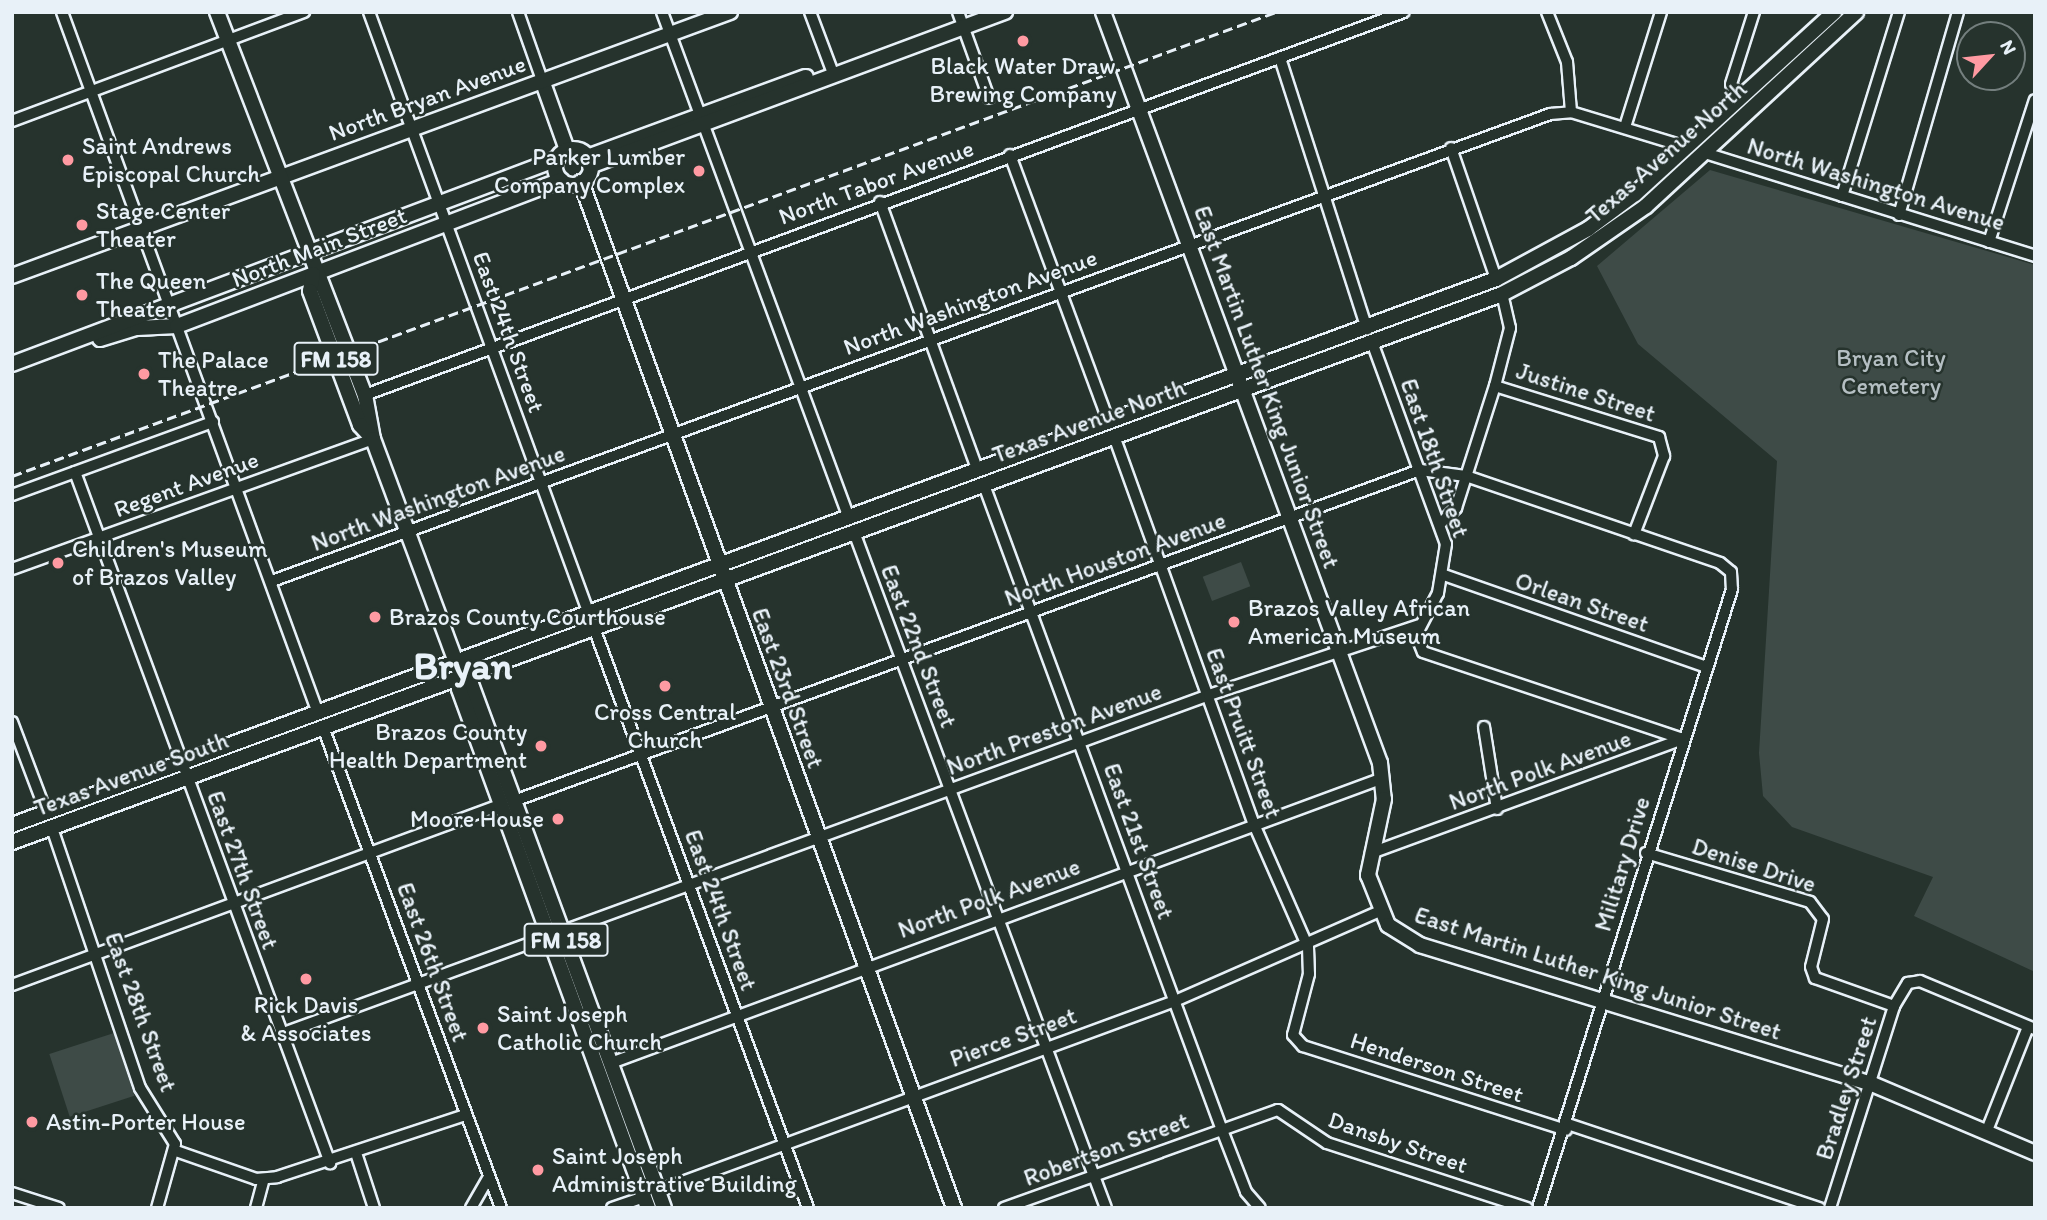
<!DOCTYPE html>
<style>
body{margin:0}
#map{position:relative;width:2047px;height:1220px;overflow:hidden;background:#26332d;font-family:Itim,sans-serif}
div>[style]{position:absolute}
.green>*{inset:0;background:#3e4b47;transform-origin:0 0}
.roads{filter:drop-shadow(2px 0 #e8f1f8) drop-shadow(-2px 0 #e8f1f8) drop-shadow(0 2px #e8f1f8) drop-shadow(0 -2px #e8f1f8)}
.street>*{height:10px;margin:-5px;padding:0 5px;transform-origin:5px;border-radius:5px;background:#26332d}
.secondary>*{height:14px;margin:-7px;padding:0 7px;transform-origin:7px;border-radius:7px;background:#26332d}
.secondary>.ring{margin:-7px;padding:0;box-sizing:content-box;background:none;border:14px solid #26332d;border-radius:50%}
.primary>*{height:14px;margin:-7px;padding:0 7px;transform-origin:7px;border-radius:7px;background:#26332d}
.rail>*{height:2.5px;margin-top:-1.25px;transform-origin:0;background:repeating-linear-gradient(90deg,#e8f1f8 0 10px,transparent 0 15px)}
.dots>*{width:19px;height:19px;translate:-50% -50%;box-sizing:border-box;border:4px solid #26332d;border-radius:50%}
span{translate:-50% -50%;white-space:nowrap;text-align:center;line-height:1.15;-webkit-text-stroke:5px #26332d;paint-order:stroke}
.shield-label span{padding:2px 5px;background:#26332d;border:2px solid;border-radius:5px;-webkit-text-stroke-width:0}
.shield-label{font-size:23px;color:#e8f1f8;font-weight:700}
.poi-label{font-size:24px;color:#e8f1f8}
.left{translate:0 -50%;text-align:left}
.right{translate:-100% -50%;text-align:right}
.street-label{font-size:24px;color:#e8f1f8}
.park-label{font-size:24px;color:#b5bfc3}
.town-label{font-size:38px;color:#e8f1f8;font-weight:700}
.frame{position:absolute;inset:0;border:14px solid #e8f1f8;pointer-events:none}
.north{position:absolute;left:1956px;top:21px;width:70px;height:70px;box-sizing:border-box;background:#26332d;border:2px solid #747f7e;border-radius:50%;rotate:63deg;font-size:19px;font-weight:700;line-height:28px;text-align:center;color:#e8f1f8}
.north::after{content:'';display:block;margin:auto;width:24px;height:32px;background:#ff9aa2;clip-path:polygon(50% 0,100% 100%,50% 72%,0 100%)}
</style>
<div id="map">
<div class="green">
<i style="clip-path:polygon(1710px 170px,2035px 265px,2035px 972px,1914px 916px,1933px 877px,1792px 827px,1763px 796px,1759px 753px,1777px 461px,1638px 344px,1597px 266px)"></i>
<i style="left:1241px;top:562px;width:26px;height:41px;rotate:69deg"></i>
<i style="left:114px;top:1033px;width:66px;height:68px;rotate:72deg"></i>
</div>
<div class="roads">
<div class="street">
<i style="left:62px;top:12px;width:746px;rotate:69.94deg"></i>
<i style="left:369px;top:12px;width:641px;rotate:69.93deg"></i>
<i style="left:518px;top:12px;width:72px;rotate:70.6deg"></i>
<i style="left:662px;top:12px;width:539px;rotate:69.72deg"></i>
<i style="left:810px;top:12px;width:68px;rotate:69.4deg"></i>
<i style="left:958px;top:12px;width:91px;rotate:70.2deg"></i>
<i style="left:1547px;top:12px;width:54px;rotate:68.2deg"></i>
<i style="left:1567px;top:62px;width:50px;rotate:85.4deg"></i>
<i style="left:1280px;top:58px;width:285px;rotate:72.2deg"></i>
<i style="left:1740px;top:99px;width:17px;rotate:-121deg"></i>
<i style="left:1731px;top:84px;width:76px;rotate:-72.3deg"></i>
<i style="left:12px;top:121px;width:312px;rotate:-20.5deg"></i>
<i style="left:1625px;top:127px;width:121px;rotate:-72.6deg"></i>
<i style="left:1451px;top:148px;width:139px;rotate:71deg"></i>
<i style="left:1705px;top:153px;width:346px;rotate:17.3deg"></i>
<i style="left:1010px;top:155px;width:286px;rotate:69.7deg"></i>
<i style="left:1842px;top:196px;width:193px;rotate:-72.8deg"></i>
<i style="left:880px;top:202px;width:286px;rotate:70deg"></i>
<i style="left:1899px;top:215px;width:211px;rotate:-73.8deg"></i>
<i style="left:1989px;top:242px;width:149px;rotate:-72.1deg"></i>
<i style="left:1372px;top:342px;width:215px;rotate:69.9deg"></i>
<i style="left:1446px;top:544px;width:50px;rotate:99.3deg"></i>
<i style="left:1438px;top:593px;width:47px;rotate:117.6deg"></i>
<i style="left:1416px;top:635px;width:18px;rotate:68deg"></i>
<i style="left:1423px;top:652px;width:274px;rotate:18.5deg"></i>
<i style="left:1495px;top:386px;width:172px;rotate:17.3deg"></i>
<i style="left:1659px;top:437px;width:20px;rotate:75deg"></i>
<i style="left:1664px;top:456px;width:84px;rotate:111deg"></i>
<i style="left:365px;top:395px;width:1107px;rotate:-20.24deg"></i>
<i style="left:1114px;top:436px;width:410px;rotate:70.2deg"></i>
<i style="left:1253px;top:822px;width:137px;rotate:66.3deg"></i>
<i style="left:1308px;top:947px;width:27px;rotate:88deg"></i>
<i style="left:1309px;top:974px;width:63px;rotate:104.7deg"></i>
<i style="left:1293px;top:1035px;width:15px;rotate:48deg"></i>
<i style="left:1303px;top:1046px;width:276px;rotate:17.7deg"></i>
<i style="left:75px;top:472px;width:737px;rotate:69.74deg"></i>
<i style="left:984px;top:485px;width:688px;rotate:69.75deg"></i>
<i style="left:1222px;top:1130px;width:66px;rotate:68.8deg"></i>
<i style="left:1246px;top:1192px;width:21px;rotate:49deg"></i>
<i style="left:12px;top:495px;width:214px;rotate:-20deg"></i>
<i style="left:1440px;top:524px;width:23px;rotate:-45deg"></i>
<i style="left:1456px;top:508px;width:128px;rotate:-72.3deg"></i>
<i style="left:1495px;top:386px;width:60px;rotate:-75.5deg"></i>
<i style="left:1510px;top:328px;width:35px;rotate:-103deg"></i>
<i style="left:854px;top:532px;width:721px;rotate:69.56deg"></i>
<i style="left:12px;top:569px;width:384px;rotate:-19.8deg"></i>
<i style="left:1444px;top:575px;width:279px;rotate:19.3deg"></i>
<i style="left:272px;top:581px;width:1361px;rotate:-20.07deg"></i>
<i style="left:1550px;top:114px;width:21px;rotate:-5deg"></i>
<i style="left:1571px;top:112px;width:120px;rotate:16.9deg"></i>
<i style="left:594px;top:628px;width:618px;rotate:69.75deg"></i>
<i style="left:12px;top:722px;width:96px;rotate:69.3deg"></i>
<i style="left:323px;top:727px;width:513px;rotate:69.69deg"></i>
<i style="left:1484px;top:727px;width:83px;rotate:81deg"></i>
<i style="left:514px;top:801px;width:965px;rotate:-20.07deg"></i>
<i style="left:1420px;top:470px;width:46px;rotate:7.4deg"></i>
<i style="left:1466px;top:476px;width:268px;rotate:18.9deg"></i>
<i style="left:1720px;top:563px;width:14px;rotate:39deg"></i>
<i style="left:1731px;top:572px;width:17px;rotate:87deg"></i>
<i style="left:1732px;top:589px;width:649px;rotate:107.4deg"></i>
<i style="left:52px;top:828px;width:274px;rotate:71.3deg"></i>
<i style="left:140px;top:1088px;width:66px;rotate:58deg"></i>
<i style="left:175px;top:1144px;width:66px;rotate:105.7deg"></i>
<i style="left:1371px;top:853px;width:332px;rotate:-20.1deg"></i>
<i style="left:1646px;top:853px;width:171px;rotate:16.6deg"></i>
<i style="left:1810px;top:902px;width:21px;rotate:53deg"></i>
<i style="left:1823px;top:919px;width:49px;rotate:104deg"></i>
<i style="left:1811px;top:967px;width:12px;rotate:70deg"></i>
<i style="left:1815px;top:978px;width:84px;rotate:19.5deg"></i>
<i style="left:12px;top:985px;width:520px;rotate:-20.25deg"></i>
<i style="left:281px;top:1034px;width:988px;rotate:-20.07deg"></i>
<i style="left:1209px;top:695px;width:221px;rotate:-18.4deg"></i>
<i style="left:611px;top:1063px;width:823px;rotate:-20.26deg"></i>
<i style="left:1568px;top:1124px;width:265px;rotate:18.5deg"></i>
<i style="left:1986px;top:1133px;width:114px;rotate:-68.4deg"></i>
<i style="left:176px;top:1151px;width:85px;rotate:19.3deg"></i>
<i style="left:256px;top:1179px;width:21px;rotate:-5deg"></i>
<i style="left:277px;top:1177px;width:199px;rotate:-18.2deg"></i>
<i style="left:357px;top:1156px;width:55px;rotate:71.9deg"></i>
<i style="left:658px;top:1191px;width:551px;rotate:-20.18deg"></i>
<i style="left:1175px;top:1001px;width:222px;rotate:-23.7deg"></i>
<i style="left:12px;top:1193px;width:49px;rotate:17.7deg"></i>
<i style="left:256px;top:1208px;width:30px;rotate:-75deg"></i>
<i style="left:471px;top:1208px;width:36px;rotate:-60deg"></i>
<i style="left:612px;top:1208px;width:34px;rotate:-19deg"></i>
<i style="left:1004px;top:1208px;width:291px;rotate:-19.7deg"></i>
<i style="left:1278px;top:1110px;width:59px;rotate:34deg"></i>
<i style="left:1327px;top:1143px;width:210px;rotate:18deg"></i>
<i style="left:1830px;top:1208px;width:212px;rotate:-72.4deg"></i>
<i style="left:1894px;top:1006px;width:27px;rotate:-59deg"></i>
<i style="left:1908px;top:983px;width:12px;rotate:-9deg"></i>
<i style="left:1920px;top:981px;width:125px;rotate:22.7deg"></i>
</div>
<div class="secondary">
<i style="left:1103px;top:12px;width:800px;rotate:69.75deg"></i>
<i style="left:1380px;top:763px;width:36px;rotate:84deg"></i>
<i style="left:1384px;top:799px;width:78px;rotate:101.9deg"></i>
<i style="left:1368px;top:875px;width:54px;rotate:68.2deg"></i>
<i style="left:1388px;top:925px;width:38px;rotate:32deg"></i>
<i style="left:1420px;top:945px;width:473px;rotate:17.1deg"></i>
<i style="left:1872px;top:1084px;width:177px;rotate:22.9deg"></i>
<i style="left:542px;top:80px;width:74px;rotate:70.3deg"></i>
<i class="ring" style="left:555px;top:149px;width:22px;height:22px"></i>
<i style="left:587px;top:157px;width:233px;rotate:-20.1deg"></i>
<i style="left:590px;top:166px;width:443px;rotate:-20.4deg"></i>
<i style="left:581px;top:182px;width:1092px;rotate:70.02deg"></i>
<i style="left:12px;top:276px;width:765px;rotate:-20.19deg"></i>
<i style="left:100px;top:339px;width:39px;rotate:-17deg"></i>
<i style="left:137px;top:328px;width:40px;rotate:-2.9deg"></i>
<i style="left:177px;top:326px;width:411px;rotate:-20.8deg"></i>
<i style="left:12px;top:364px;width:582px;rotate:-20.61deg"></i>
</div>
<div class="primary">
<i style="left:217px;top:12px;width:411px;rotate:68.9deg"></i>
<i style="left:365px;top:395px;width:45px;rotate:79.7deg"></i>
<i style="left:313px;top:274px;width:17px;rotate:100deg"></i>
<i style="left:310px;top:291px;width:143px;rotate:69.5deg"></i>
<i style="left:360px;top:425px;width:19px;rotate:47deg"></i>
<i style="left:373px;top:439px;width:253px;rotate:69.6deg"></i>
<i style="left:461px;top:676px;width:13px;rotate:39deg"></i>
<i style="left:471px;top:684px;width:558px;rotate:69.78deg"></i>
<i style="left:461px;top:676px;width:13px;rotate:99deg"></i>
<i style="left:459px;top:689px;width:552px;rotate:69.99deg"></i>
<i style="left:12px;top:825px;width:1581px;rotate:-20.2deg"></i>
<i style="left:1496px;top:279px;width:105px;rotate:-28.5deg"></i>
<i style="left:1588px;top:229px;width:59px;rotate:-36.7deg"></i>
<i style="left:1635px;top:194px;width:270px;rotate:-42.4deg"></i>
<i style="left:12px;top:842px;width:1588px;rotate:-20.19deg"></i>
<i style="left:1502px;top:294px;width:78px;rotate:-27.6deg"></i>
<i style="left:1571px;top:258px;width:91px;rotate:-34.7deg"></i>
<i style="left:1646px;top:206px;width:286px;rotate:-42.7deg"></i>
</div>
</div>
<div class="rail">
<i style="left:12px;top:476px;width:1346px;rotate:-20.16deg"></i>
</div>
<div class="dots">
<i style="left:1023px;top:41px;background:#ff9aa2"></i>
<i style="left:68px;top:160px;background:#ff9aa2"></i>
<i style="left:699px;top:171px;background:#ff9aa2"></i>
<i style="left:82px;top:225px;background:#ff9aa2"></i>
<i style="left:82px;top:295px;background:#ff9aa2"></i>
<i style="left:144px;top:374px;background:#ff9aa2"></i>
<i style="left:58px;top:563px;background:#ff9aa2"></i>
<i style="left:375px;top:617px;background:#ff9aa2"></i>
<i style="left:1234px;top:622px;background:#ff9aa2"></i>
<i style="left:665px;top:686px;background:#ff9aa2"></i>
<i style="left:541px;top:746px;background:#ff9aa2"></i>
<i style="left:558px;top:819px;background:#ff9aa2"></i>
<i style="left:306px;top:979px;background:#ff9aa2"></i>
<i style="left:483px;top:1028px;background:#ff9aa2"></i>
<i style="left:32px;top:1122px;background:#ff9aa2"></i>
<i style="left:538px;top:1170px;background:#ff9aa2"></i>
</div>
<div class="shield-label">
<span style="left:336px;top:359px">FM 158</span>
<span style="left:566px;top:940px">FM 158</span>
</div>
<div class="poi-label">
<span style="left:1023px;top:80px">Black Water Draw<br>Brewing Company</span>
<span class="left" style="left:82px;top:160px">Saint Andrews<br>Episcopal Church</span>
<span class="right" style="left:685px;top:171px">Parker Lumber<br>Company Complex</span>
<span class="left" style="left:96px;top:225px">Stage Center<br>Theater</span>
<span class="left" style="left:96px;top:295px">The Queen<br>Theater</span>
<span class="left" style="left:158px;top:374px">The Palace<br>Theatre</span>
<span class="left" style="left:72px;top:563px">Children's Museum<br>of Brazos Valley</span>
<span class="left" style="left:1248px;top:622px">Brazos Valley African<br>American Museum</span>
<span class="left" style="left:389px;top:617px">Brazos County Courthouse</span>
<span style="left:665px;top:726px">Cross Central<br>Church</span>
<span class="right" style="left:527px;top:746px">Brazos County<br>Health Department</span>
<span class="right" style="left:544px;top:819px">Moore House</span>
<span style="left:306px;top:1019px">Rick Davis<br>&amp; Associates</span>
<span class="left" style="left:497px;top:1028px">Saint Joseph<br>Catholic Church</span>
<span class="left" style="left:46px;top:1122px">Astin-Porter House</span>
<span class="left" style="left:552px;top:1170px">Saint Joseph<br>Administrative Building</span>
</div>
<div class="street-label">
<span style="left:427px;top:98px;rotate:-20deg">North Bryan Avenue</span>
<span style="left:1666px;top:152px;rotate:-41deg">Texas Avenue North</span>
<span style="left:876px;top:182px;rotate:-20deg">North Tabor Avenue</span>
<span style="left:1876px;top:184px;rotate:17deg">North Washington Avenue</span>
<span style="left:319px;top:247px;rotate:-21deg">North Main Street</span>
<span style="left:970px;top:302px;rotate:-20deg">North Washington Avenue</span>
<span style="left:509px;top:332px;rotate:70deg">East 24th Street</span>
<span style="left:1267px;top:387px;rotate:70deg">East Martin Luther King Junior Street</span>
<span style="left:1586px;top:392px;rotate:18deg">Justine Street</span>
<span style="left:1089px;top:421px;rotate:-20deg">Texas Avenue North</span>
<span style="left:1435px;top:458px;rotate:71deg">East 18th Street</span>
<span style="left:186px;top:484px;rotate:-20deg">Regent Avenue</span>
<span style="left:438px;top:498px;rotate:-20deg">North Washington Avenue</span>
<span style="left:1115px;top:559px;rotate:-20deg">North Houston Avenue</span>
<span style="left:1582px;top:602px;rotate:19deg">Orlean Street</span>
<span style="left:919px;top:646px;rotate:69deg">East 22nd Street</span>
<span style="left:788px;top:688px;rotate:70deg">East 23rd Street</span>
<span style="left:1054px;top:729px;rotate:-20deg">North Preston Avenue</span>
<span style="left:1244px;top:733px;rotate:70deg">East Pruitt Street</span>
<span style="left:1540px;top:770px;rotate:-20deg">North Polk Avenue</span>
<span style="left:131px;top:774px;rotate:-20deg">Texas Avenue South</span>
<span style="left:1139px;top:841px;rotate:70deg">East 21st Street</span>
<span style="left:1622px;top:864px;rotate:-73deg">Military Drive</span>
<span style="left:1754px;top:865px;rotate:18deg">Denise Drive</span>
<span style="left:243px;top:870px;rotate:70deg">East 27th Street</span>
<span style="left:989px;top:898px;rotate:-20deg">North Polk Avenue</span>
<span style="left:721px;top:910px;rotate:70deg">East 24th Street</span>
<span style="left:433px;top:962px;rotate:70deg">East 26th Street</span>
<span style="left:1598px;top:973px;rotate:18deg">East Martin Luther King Junior Street</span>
<span style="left:141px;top:1012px;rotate:70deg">East 28th Street</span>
<span style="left:1013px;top:1037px;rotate:-20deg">Pierce Street</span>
<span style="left:1437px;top:1067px;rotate:18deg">Henderson Street</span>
<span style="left:1846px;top:1088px;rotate:-72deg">Bradley Street</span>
<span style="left:1398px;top:1142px;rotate:19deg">Dansby Street</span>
<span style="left:1106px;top:1149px;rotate:-20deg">Robertson Street</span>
</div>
<div class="park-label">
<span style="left:1891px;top:372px">Bryan City<br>Cemetery</span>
</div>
<div class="town-label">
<span style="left:463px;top:667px">Bryan</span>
</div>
<div class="frame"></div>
<div class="north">N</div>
</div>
